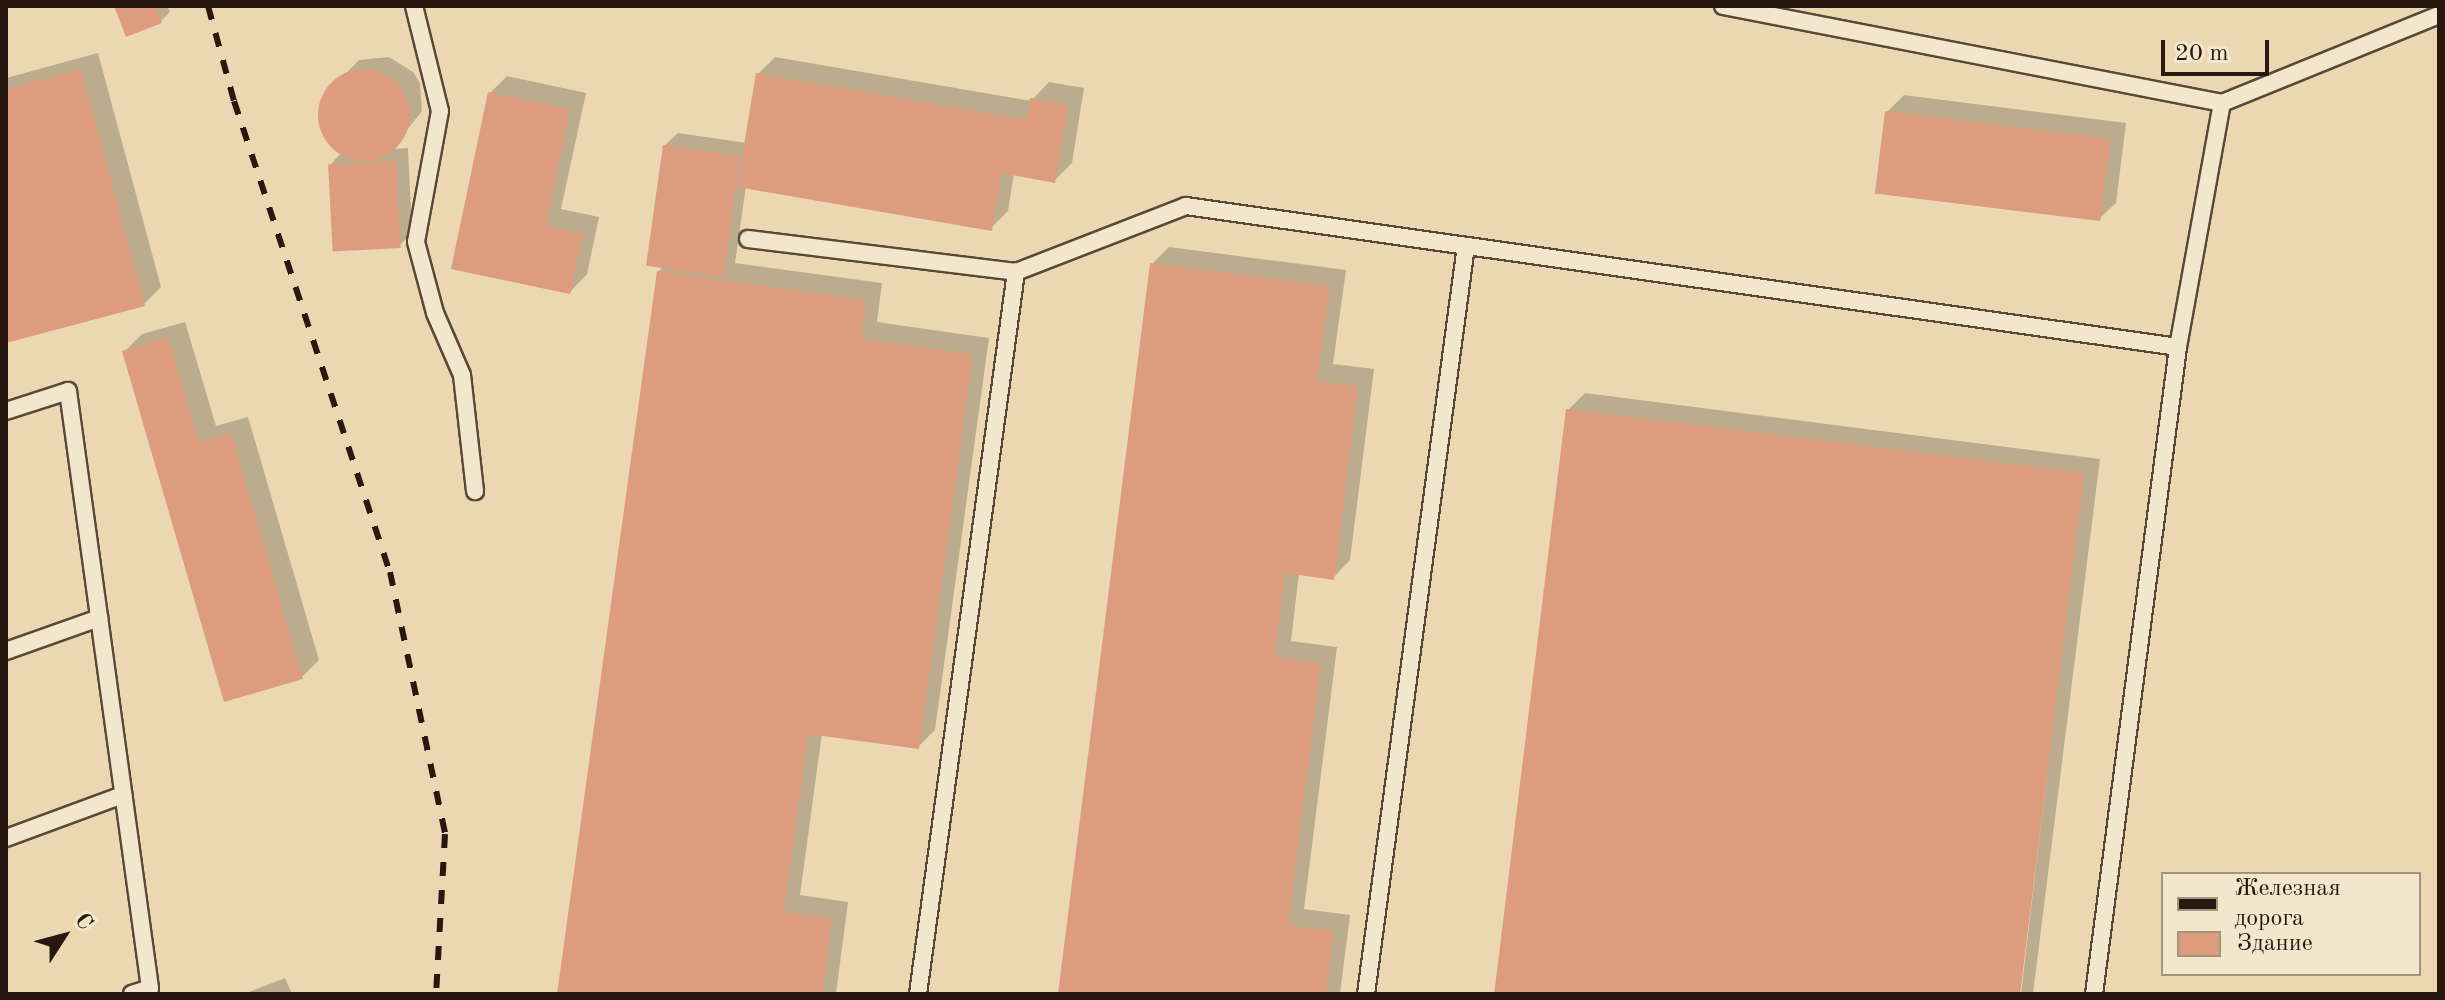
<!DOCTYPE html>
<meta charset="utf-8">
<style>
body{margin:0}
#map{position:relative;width:2445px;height:1000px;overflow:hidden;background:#ebd8b2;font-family:"Old Standard TT",serif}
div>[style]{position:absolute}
.shadow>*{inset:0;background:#0003}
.building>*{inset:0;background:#dd9c7e;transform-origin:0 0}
.round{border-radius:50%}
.roads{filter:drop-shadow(2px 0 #594838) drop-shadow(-2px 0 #594838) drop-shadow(0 2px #594838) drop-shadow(0 -2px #594838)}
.service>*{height:16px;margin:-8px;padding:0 8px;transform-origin:8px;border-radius:8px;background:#f2e6cd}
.rail>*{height:6px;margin-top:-3px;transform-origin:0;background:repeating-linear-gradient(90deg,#281810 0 14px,transparent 0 28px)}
span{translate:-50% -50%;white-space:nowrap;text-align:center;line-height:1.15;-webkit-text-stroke:7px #f2e6cd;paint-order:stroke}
.frame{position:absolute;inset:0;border:8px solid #281810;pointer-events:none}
.legend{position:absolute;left:2161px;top:872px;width:260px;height:104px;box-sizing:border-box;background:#f2e6cd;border:2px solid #a19481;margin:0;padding:10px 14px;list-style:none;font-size:24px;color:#281810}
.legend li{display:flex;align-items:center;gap:16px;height:40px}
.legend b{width:40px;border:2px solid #a19481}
.north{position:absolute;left:24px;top:896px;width:80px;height:80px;-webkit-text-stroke:6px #f2e6cd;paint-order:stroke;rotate:54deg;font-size:22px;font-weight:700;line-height:32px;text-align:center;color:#281810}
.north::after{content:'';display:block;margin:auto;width:28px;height:36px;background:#281810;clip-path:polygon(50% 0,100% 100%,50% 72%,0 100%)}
.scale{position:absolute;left:2161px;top:40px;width:108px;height:36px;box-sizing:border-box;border:4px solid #281810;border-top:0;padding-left:10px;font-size:24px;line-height:28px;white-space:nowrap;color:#281810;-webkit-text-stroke:6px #f2e6cd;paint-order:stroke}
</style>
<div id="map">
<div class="shadow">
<i style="clip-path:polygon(116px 6px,167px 6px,170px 12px,161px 21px)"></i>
<i style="clip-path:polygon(98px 53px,161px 287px,144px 304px,6px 341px,6px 78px)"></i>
<i style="clip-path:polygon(389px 57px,413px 72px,420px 83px,422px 111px,392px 149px,408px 148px,412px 233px,399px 246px,330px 165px,342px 152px,321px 126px,324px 96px,359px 60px)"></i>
<i style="clip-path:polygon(775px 57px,1031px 101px,1049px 82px,1084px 88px,1072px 163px,1055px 180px,1014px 173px,1008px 211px,991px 228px,746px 186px,735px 263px,882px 283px,877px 322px,989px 338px,935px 730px,918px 747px,822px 733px,800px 895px,848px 902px,836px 994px,559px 994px,658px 272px,664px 266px,664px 146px,678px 133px,747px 143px,758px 74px)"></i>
<i style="clip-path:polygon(507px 76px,586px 93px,561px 209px,599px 217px,587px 274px,570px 292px,490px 93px)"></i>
<i style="clip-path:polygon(1904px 95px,2126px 123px,2116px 203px,2098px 220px,1887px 112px)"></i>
<i style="clip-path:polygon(1169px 247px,1346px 270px,1333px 364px,1374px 369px,1350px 560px,1333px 578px,1299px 573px,1291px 641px,1337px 647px,1304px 909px,1350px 915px,1340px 994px,1060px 994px,1152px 264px)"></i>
<i style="clip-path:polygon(185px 322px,216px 426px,248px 417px,319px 660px,302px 677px,124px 352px,142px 334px)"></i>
<i style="clip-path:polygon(1585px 393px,2100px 459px,2033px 994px,2021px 994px,2083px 465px,2017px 994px,1495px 994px,1568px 410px)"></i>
<i style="clip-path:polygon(285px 978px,292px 994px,244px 994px)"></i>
</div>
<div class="building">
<i style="clip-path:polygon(114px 6px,155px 6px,162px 23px,126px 37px)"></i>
<i class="round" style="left:318px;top:69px;width:92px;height:92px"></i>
<i style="clip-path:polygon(81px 69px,145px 306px,6px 343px,6px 89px)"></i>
<i style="clip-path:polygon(756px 73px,1026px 120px,1030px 98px,1068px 105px,1055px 183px,1001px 173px,992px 231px,737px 187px)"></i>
<i style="clip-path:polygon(488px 92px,570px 109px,546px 226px,583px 234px,570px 294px,451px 269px)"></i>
<i style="left:1885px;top:111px;width:227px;height:83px;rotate:7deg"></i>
<i style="left:663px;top:145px;width:78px;height:122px;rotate:8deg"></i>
<i style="left:396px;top:161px;width:87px;height:68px;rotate:87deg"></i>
<i style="clip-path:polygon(1150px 263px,1330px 286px,1317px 381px,1358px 386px,1334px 580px,1285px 573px,1275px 657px,1321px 663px,1288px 925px,1334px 931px,1326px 994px,1058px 994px)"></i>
<i style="clip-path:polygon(657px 271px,866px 300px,861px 339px,973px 354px,919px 749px,808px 734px,784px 912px,832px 919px,822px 994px,557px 994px)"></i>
<i style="clip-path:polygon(168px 337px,199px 442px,231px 433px,303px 679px,224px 702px,122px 351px)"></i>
<i style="left:1566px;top:409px;width:522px;height:590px;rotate:7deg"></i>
</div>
<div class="roads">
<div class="service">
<i style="left:414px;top:6px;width:108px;rotate:76.1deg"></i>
<i style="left:440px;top:111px;width:133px;rotate:100.4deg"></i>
<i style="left:416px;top:242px;width:73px;rotate:75deg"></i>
<i style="left:435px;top:313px;width:68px;rotate:66.5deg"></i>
<i style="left:462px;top:375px;width:117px;rotate:83.6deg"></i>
<i style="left:1723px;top:6px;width:508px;rotate:11deg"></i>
<i style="left:2222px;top:103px;width:234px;rotate:-22.1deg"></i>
<i style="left:748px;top:239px;width:270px;rotate:7deg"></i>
<i style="left:6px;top:411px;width:65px;rotate:-17.9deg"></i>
<i style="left:68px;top:391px;width:603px;rotate:82.18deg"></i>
<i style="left:150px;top:988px;width:19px;rotate:162deg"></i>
<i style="left:6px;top:651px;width:99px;rotate:-19.5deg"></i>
<i style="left:6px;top:838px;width:125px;rotate:-20.2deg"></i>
<i style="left:918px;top:994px;width:729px;rotate:-82.27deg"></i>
<i style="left:1016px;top:272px;width:182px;rotate:-21.2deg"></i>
<i style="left:1186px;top:206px;width:1002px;rotate:8.09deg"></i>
<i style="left:1366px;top:994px;width:755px;rotate:-82.39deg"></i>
<i style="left:2094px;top:994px;width:652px;rotate:-82.6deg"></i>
<i style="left:2178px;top:347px;width:248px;rotate:-79.8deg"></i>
</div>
</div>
<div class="rail">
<i style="left:208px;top:6px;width:98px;rotate:74.7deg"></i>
<i style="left:234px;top:101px;width:496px;rotate:71.7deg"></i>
<i style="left:390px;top:572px;width:268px;rotate:78.1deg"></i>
<i style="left:445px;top:834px;width:160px;rotate:93.2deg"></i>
</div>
<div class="frame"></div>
<ul class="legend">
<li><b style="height:10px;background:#281810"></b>Железная дорога</li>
<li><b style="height:22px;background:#dd9c7e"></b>Здание</li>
</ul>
<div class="north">С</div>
<div class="scale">20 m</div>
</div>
